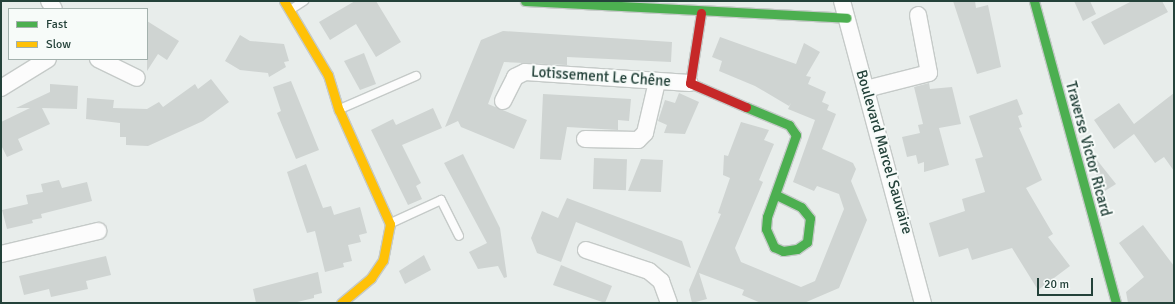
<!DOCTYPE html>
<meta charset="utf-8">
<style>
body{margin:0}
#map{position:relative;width:1175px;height:304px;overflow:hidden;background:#e8edeb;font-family:Signika,sans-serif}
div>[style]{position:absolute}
.building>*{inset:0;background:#cfd4d2;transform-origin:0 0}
.roads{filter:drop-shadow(1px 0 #c5cac8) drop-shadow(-1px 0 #c5cac8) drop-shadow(0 1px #c5cac8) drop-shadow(0 -1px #c5cac8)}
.lane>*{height:8px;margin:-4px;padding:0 4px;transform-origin:4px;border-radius:4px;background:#fcfcfc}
.street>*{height:16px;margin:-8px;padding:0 8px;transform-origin:8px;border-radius:8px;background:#fcfcfc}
.fast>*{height:9px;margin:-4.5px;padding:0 4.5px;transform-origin:4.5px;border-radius:4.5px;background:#4caf50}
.slow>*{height:9px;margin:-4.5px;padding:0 4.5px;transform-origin:4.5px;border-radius:4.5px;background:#ffc107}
.jam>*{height:9px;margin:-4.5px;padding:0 4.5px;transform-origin:4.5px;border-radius:4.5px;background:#c62828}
span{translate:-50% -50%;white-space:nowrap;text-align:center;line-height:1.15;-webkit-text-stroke:4px #f7fbf9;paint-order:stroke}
.street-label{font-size:15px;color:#24423a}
.frame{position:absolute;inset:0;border:2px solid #24423a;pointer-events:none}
.legend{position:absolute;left:8px;top:8px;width:140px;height:52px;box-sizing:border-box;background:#f7fbf9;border:1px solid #a3b1ad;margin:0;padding:5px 7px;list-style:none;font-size:12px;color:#24423a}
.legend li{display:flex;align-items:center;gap:8px;height:20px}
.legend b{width:20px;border:1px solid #a3b1ad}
.scale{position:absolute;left:1037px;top:278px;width:56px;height:18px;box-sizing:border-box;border:2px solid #24423a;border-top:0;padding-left:5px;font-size:12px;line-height:14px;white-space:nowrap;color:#24423a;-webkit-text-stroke:3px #f7fbf9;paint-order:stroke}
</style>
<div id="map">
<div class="building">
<i style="clip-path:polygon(355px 1px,376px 1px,401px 42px,376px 57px,356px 24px,330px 40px,319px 22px)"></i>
<i style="clip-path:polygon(953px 1px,975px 1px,976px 8px,988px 5px,1001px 67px,977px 74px)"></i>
<i style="clip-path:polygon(1074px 1px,1090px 1px,1096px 14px,1083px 21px)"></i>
<i style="clip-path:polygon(1132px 1px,1162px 1px,1168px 12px,1104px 45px,1091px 22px)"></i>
<i style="clip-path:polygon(147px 21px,179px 41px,167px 60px,158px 54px,147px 71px)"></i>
<i style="clip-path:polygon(503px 31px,672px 42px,671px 62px,567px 57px,567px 65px,504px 62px,488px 104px,527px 120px,514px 149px,461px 127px,458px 121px,445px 127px,481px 40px)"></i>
<i style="clip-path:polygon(240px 35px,250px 41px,284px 44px,289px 61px,284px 62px,286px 67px,269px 77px,268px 73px,240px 70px,225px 61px)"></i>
<i style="clip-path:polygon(720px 37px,796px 64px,804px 43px,820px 52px,806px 76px,811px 77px,808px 84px,826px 92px,822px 102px,829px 105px,827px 110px,836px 114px,822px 149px,853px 163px,856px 169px,851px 181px,867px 220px,839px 288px,804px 303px,761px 303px,742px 295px,744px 290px,699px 273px,707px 299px,692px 303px,689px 290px,721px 214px,718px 213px,730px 178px,723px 175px,724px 155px,728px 156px,741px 122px,769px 130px,764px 140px,774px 144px,759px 180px,763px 182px,735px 248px,741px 262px,801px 287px,815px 281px,844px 209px,839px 194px,817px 186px,814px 191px,793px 182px,815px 120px,788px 109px,791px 103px,789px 106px,755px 86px,719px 71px,722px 61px,712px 57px)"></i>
<i style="clip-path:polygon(364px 53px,376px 84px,360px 90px,344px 61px)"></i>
<i style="clip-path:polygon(211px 79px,229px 102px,203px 121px,148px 146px,126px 145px,126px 137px,120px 137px,120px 123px,86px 119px,87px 98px,114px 100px,113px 108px,147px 109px,159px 102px,163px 107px,195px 84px,198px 89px)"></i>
<i style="clip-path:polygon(291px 81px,319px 150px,296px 159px,277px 113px,281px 111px,273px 87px)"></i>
<i style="clip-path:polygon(929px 83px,930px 89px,952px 87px,961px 124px,939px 128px,949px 165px,924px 172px,924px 162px,918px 164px,916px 155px,907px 157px,902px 137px,920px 133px,918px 125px,923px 124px,914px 87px)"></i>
<i style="clip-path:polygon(50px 84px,78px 86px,77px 109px,42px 108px,50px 124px,18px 139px,23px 150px,7px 157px,1px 145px,1px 122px,30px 108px,16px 108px,50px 92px)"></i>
<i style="clip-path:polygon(679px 93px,699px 102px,685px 134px,664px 133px,667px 125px,658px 121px,665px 100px,675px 103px)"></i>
<i style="clip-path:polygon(1174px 93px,1174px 171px,1164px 157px,1155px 163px,1134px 134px,1114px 149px,1094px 120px,1119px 103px,1134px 124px)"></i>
<i style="clip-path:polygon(543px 94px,631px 99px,629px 121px,618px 120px,618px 130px,567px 127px,561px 160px,540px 159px)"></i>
<i style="clip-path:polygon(1017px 99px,1023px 114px,1018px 116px,1022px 127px,1019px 128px,1042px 180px,1026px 188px,1053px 234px,1048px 237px,1070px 266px,1038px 290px,1012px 248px,972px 260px,968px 248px,939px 257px,929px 223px,965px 211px,962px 199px,985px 192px,975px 159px,983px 157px,969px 116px)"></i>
<i style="clip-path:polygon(433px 108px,442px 128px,402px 145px,421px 183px,416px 186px,422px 199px,408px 205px,371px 130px,393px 119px,396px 125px)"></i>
<i style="clip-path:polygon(463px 154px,500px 228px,507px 277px,504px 278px,498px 266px,478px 269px,469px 252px,487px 243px,444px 163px)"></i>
<i style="clip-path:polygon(1093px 155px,1116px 184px,1100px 194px)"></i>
<i style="left:594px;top:158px;width:33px;height:31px;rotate:2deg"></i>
<i style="clip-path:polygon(641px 159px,663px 160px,661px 192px,628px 191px)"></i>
<i style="clip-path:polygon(306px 164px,323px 208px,331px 206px,334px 215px,360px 207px,367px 233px,359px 235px,361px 242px,348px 245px,352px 261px,343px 263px,344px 267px,325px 272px,315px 231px,307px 233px,287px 172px)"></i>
<i style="clip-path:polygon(59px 180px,62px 188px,87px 182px,92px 201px,41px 214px,42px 218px,32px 220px,33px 223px,7px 229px,2px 210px,28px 204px,26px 195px,43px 192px,41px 184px)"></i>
<i style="clip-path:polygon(567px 198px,682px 241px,691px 268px,576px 222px,561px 262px,537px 253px,531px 238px,542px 211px,558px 218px)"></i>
<i style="clip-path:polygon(1143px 225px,1174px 266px,1174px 303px,1128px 303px,1126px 292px,1144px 277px,1119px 243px)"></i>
<i style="clip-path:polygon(424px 255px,431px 270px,405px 284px,399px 271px)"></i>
<i style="clip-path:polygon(106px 256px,111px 275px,86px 281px,88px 289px,51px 297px,49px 289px,24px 295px,19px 276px)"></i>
<i style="clip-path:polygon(561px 265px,612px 286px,605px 303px,553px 285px)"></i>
<i style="clip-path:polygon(318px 272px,322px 293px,314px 295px,314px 298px,293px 303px,256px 303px,253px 289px)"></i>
</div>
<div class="roads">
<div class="lane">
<i style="left:290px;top:10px;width:17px;rotate:-33deg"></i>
<i style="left:340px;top:109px;width:83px;rotate:-23.5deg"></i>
<i style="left:391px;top:223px;width:55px;rotate:-24.7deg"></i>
<i style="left:441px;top:200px;width:40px;rotate:63.4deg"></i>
</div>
<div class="street">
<i style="left:49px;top:1px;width:9px;rotate:58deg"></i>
<i style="left:842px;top:1px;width:313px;rotate:75deg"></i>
<i style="left:98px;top:59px;width:43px;rotate:26deg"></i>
<i style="left:1px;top:88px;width:55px;rotate:-31.7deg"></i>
<i style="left:866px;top:89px;width:65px;rotate:-14.3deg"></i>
<i style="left:929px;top:73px;width:59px;rotate:-100.7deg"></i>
<i style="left:503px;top:101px;width:27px;rotate:-63deg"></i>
<i style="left:515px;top:77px;width:11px;rotate:-27deg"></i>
<i style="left:525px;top:72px;width:165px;rotate:3.8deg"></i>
<i style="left:585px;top:139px;width:53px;rotate:1.1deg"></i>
<i style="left:638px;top:140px;width:10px;rotate:-45deg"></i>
<i style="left:645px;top:133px;width:52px;rotate:-76.8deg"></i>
<i style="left:586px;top:250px;width:66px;rotate:18.4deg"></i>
<i style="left:649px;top:271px;width:16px;rotate:40deg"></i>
<i style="left:661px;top:281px;width:23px;rotate:70deg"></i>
<i style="left:1px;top:254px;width:100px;rotate:-13.3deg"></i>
</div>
<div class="fast">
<i style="left:525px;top:1px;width:322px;rotate:3deg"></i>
<i style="left:1034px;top:1px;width:313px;rotate:74.8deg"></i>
<i style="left:746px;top:107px;width:47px;rotate:22.7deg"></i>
<i style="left:789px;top:125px;width:12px;rotate:55deg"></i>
<i style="left:796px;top:135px;width:87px;rotate:109.5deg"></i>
<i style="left:767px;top:217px;width:12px;rotate:95deg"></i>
<i style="left:766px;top:229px;width:20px;rotate:66deg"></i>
<i style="left:774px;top:247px;width:10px;rotate:24deg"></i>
<i style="left:783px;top:251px;width:14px;rotate:-8deg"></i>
<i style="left:797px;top:249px;width:12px;rotate:-35deg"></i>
<i style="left:807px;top:242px;width:24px;rotate:-83deg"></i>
<i style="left:810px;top:218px;width:14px;rotate:-129deg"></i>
<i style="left:801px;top:207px;width:28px;rotate:-154deg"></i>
</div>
<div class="slow">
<i style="left:284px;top:1px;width:86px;rotate:59.3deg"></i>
<i style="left:328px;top:75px;width:37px;rotate:73deg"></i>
<i style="left:339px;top:110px;width:125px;rotate:65.9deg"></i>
<i style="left:390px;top:224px;width:37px;rotate:101deg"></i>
<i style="left:383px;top:260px;width:22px;rotate:124deg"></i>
<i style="left:371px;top:278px;width:39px;rotate:140deg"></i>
</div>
<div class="jam">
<i style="left:701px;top:13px;width:71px;rotate:98.9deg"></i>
<i style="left:690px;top:83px;width:61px;rotate:23.2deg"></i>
</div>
</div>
<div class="street-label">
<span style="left:601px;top:77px;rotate:4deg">Lotissement Le Chêne</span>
<span style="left:1088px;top:149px;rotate:75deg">Traverse Victor Ricard</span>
<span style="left:884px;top:152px;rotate:74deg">Boulevard Marcel Sauvaire</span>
</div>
<div class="frame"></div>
<ul class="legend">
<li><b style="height:5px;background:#4caf50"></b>Fast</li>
<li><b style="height:5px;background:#ffc107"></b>Slow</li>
</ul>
<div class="scale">20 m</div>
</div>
